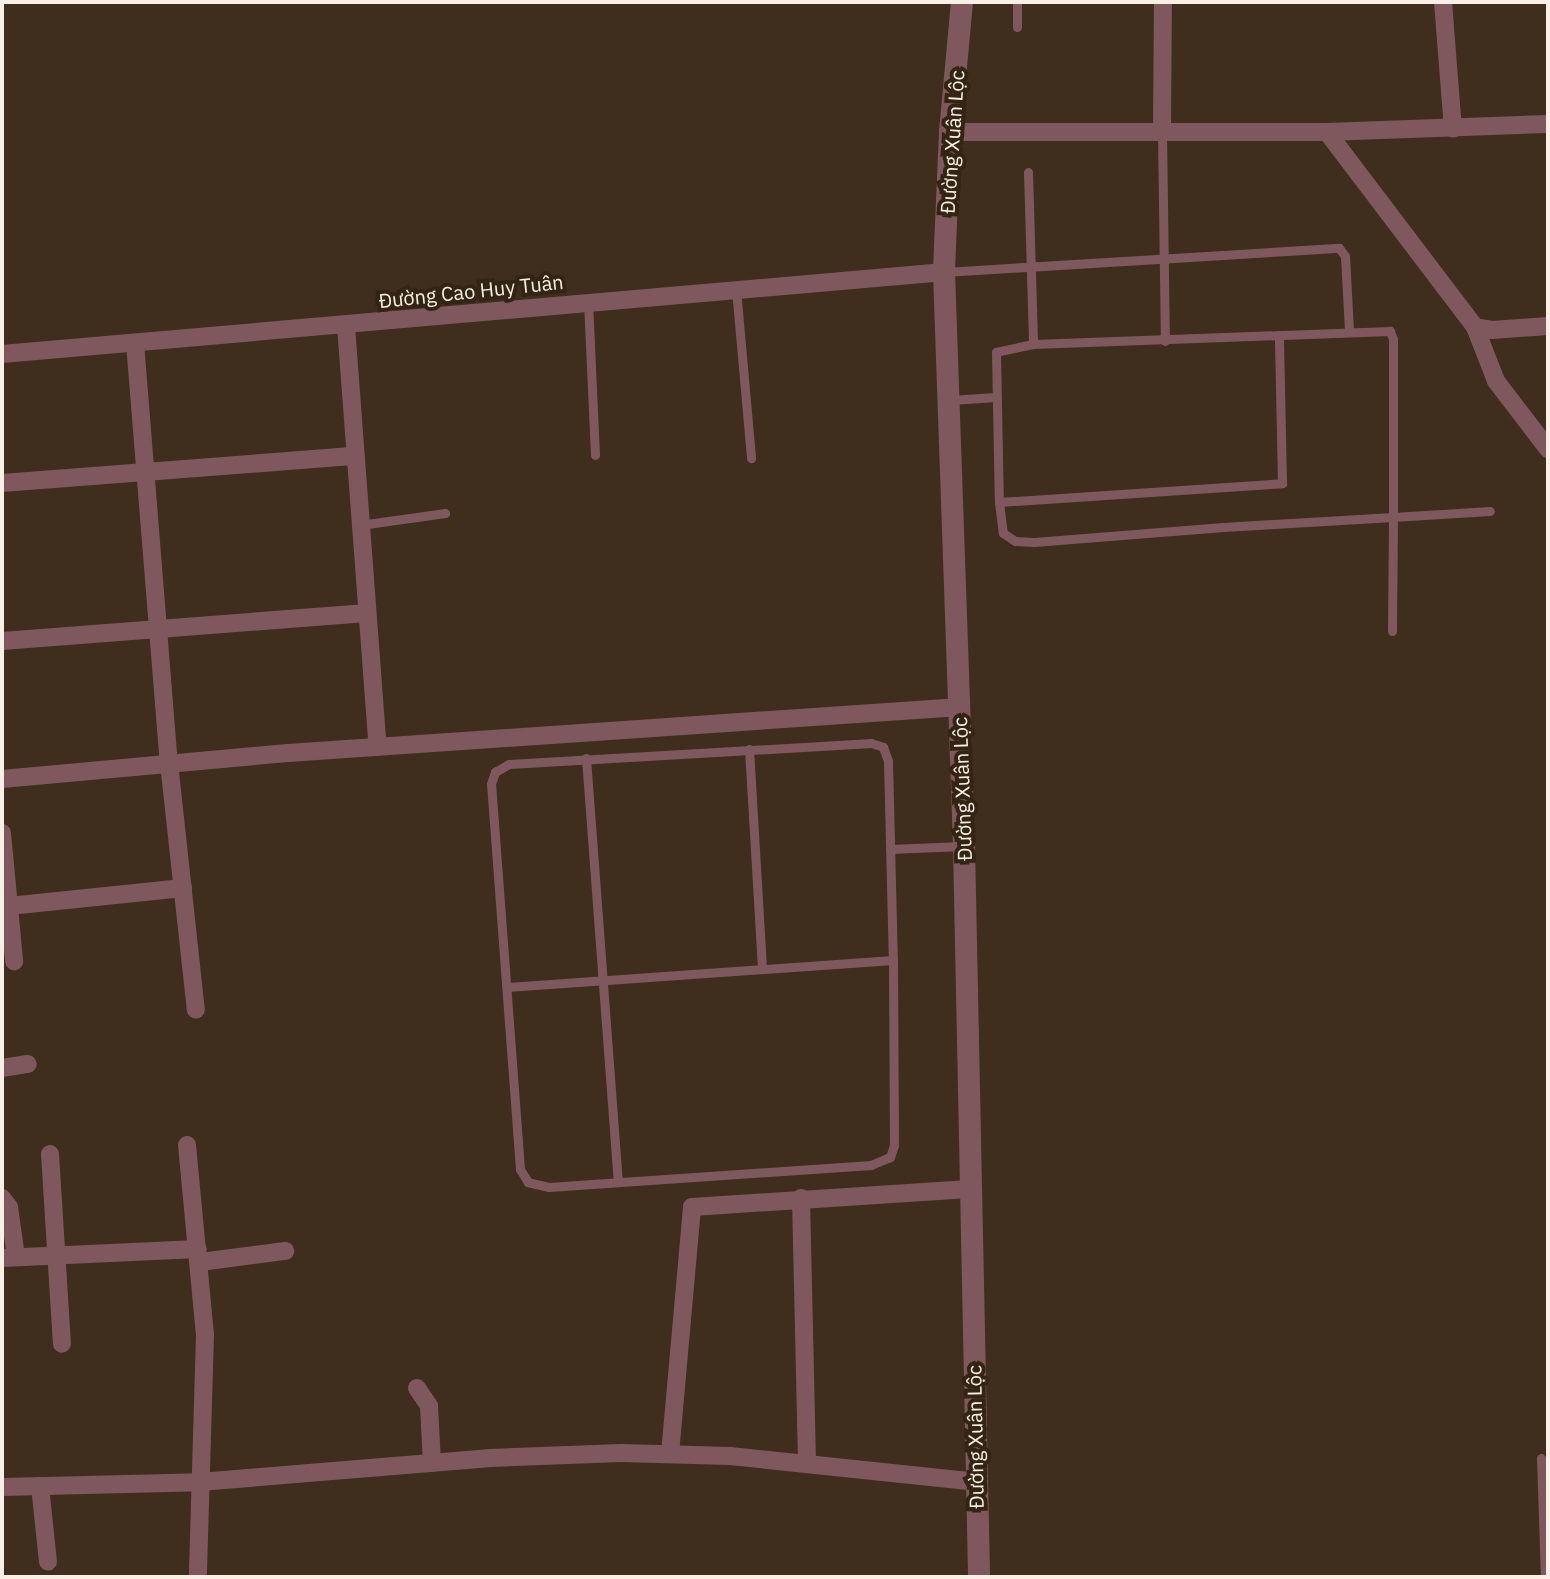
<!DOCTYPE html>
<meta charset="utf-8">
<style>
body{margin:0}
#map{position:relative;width:1550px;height:1579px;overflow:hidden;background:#3f2e1e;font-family:"IBM Plex Sans",sans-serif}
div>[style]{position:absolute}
.service>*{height:9px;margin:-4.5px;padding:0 4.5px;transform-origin:4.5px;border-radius:4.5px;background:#7f585d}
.minor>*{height:18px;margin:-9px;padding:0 9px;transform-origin:9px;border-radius:9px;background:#7f585d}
.tertiary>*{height:22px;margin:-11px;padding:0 11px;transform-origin:11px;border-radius:11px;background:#7f585d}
span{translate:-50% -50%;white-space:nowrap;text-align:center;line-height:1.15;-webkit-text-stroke:8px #342414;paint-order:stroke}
.street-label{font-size:20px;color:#faefe5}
.frame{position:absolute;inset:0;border:4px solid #faefe5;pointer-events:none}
</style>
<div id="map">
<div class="service">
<i style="left:1017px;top:27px;width:25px;rotate:-90deg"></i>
<i style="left:1162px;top:132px;width:209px;rotate:89.2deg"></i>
<i style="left:1028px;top:172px;width:172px;rotate:88.3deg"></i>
<i style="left:944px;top:272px;width:396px;rotate:-3.5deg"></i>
<i style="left:1339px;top:248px;width:10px;rotate:53deg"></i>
<i style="left:1345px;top:256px;width:75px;rotate:86.9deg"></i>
<i style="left:736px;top:289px;width:170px;rotate:84.9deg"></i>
<i style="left:588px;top:301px;width:154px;rotate:87.4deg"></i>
<i style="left:950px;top:400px;width:46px;rotate:-3.7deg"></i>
<i style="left:999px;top:502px;width:284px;rotate:-3.8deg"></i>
<i style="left:1282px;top:483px;width:148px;rotate:-91.2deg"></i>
<i style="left:360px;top:525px;width:86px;rotate:-8deg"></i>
<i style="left:1392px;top:631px;width:114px;rotate:-89.5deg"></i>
<i style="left:1393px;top:517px;width:178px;rotate:-90deg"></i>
<i style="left:1393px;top:339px;width:9px;rotate:-111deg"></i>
<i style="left:1390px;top:331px;width:357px;rotate:177.9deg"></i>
<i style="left:1033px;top:344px;width:38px;rotate:168deg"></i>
<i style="left:996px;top:352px;width:150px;rotate:88.9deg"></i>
<i style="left:999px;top:502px;width:31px;rotate:83deg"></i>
<i style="left:1003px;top:533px;width:14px;rotate:34deg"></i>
<i style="left:1015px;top:541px;width:19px;rotate:3deg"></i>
<i style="left:1034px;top:542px;width:190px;rotate:-4.5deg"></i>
<i style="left:1223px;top:527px;width:170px;rotate:-3.4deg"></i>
<i style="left:1393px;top:517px;width:97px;rotate:-3.5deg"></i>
<i style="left:871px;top:743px;width:13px;rotate:18deg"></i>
<i style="left:883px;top:747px;width:15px;rotate:70deg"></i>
<i style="left:888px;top:761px;width:199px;rotate:88.6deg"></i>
<i style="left:893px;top:960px;width:185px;rotate:89.7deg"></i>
<i style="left:894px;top:1145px;width:13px;rotate:108deg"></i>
<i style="left:890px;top:1157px;width:21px;rotate:157deg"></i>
<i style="left:871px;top:1165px;width:323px;rotate:176.1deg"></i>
<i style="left:549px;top:1187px;width:22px;rotate:-167deg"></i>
<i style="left:528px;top:1182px;width:15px;rotate:-122deg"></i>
<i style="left:520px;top:1169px;width:386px;rotate:-94.3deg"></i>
<i style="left:491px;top:784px;width:13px;rotate:-72deg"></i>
<i style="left:495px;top:772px;width:16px;rotate:-30deg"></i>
<i style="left:509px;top:764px;width:363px;rotate:-3.3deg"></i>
<i style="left:749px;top:749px;width:220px;rotate:86.6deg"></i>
<i style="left:586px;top:758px;width:423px;rotate:85.7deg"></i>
<i style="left:890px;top:849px;width:73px;rotate:-2.4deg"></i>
<i style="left:507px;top:987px;width:387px;rotate:-4deg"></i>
<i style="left:1541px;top:1458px;width:119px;rotate:88.1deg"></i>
</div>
<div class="minor">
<i style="left:1443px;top:2px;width:127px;rotate:85.5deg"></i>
<i style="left:950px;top:132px;width:377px"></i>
<i style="left:1327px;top:132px;width:221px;rotate:-2.1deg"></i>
<i style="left:1162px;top:132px;width:130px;rotate:-89.6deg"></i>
<i style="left:1327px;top:132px;width:245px;rotate:52.8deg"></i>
<i style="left:1475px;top:327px;width:17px;rotate:10deg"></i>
<i style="left:1492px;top:330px;width:56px;rotate:-4.1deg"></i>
<i style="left:346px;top:326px;width:422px;rotate:85.7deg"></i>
<i style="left:1475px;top:327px;width:58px;rotate:68.7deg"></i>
<i style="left:1496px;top:381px;width:86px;rotate:52.6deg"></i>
<i style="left:135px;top:343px;width:421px;rotate:85.4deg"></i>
<i style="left:169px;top:763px;width:248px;rotate:83.8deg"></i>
<i style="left:2px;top:354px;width:946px;rotate:-4.97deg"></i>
<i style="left:2px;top:483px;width:354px;rotate:-4.4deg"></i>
<i style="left:2px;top:641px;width:366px;rotate:-4.4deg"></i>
<i style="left:2px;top:779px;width:287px;rotate:-5.2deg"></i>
<i style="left:288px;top:753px;width:674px;rotate:-3.92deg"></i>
<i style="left:2px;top:833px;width:129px;rotate:84.6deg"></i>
<i style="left:9px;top:906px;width:175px;rotate:-5.9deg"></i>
<i style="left:2px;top:1068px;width:26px;rotate:-9deg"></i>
<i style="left:187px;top:1145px;width:191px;rotate:84.6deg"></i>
<i style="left:205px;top:1335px;width:242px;rotate:91.7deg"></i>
<i style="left:50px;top:1154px;width:190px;rotate:86.4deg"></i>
<i style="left:2px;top:1198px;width:11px;rotate:52deg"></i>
<i style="left:9px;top:1207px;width:50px;rotate:82deg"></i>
<i style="left:801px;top:1198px;width:266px;rotate:88.7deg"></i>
<i style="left:2px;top:1258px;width:196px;rotate:-2.6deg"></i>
<i style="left:200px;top:1262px;width:86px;rotate:-7.4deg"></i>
<i style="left:417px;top:1388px;width:22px;rotate:56deg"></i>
<i style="left:429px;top:1406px;width:57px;rotate:87deg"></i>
<i style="left:670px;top:1454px;width:248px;rotate:-84.9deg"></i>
<i style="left:692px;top:1207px;width:278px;rotate:-3.7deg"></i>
<i style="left:40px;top:1486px;width:76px;rotate:84deg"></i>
<i style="left:2px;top:1487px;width:198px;rotate:-1.4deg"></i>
<i style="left:200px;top:1482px;width:292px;rotate:-4.7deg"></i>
<i style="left:491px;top:1458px;width:130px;rotate:-2.2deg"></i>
<i style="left:621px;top:1453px;width:109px;rotate:1.6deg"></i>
<i style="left:730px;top:1456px;width:247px;rotate:6deg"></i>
</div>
<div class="tertiary">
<i style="left:962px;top:2px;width:131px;rotate:95.3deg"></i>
<i style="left:950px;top:132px;width:140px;rotate:92.5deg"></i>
<i style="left:944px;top:272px;width:574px;rotate:88deg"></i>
<i style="left:964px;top:846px;width:731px;rotate:88.82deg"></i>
</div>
<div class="street-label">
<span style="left:952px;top:142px;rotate:-86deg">Đường Xuân Lộc</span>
<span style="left:471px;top:291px;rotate:-6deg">Đường Cao Huy Tuân</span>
<span style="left:962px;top:789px;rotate:-92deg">Đường Xuân Lộc</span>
<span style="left:975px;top:1437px;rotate:-91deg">Đường Xuân Lộc</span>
</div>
<div class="frame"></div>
</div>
